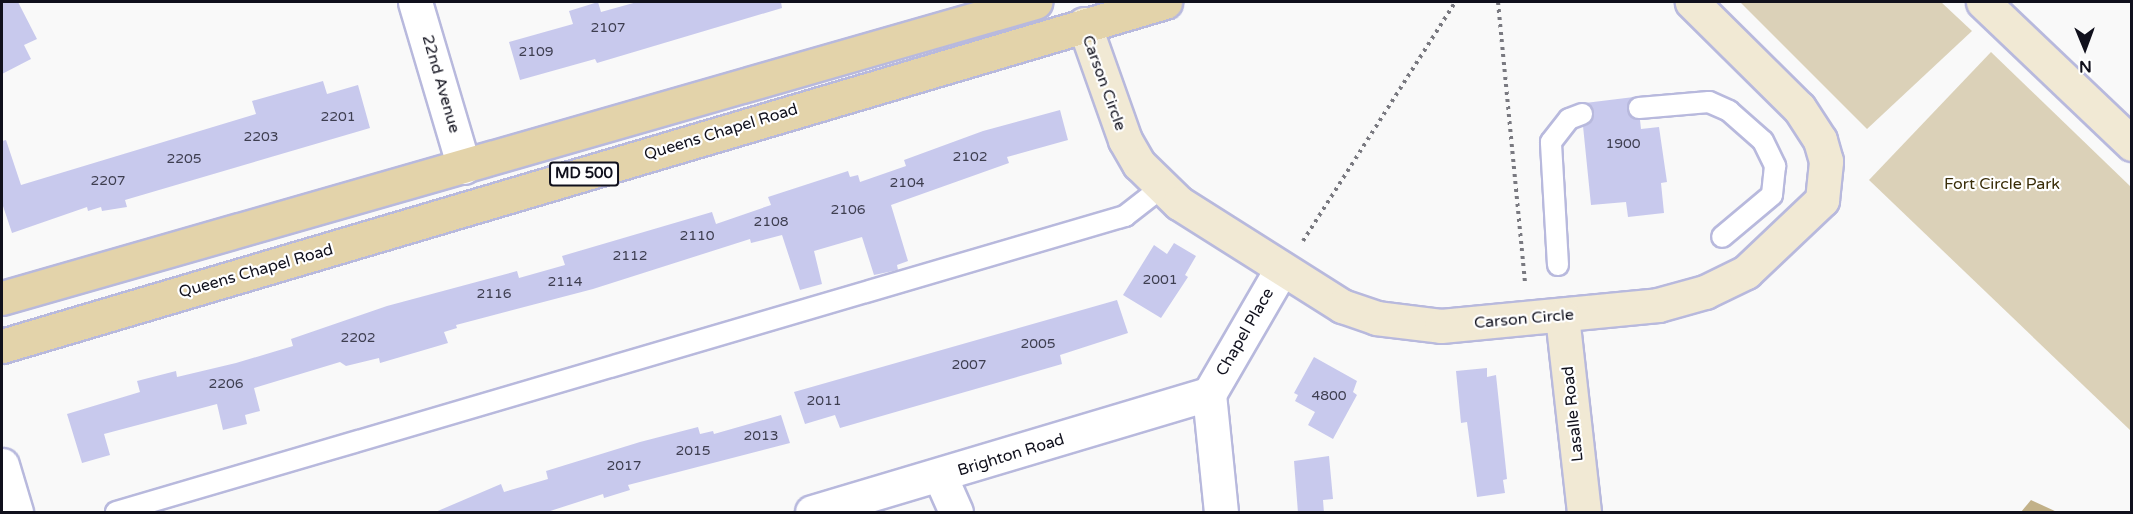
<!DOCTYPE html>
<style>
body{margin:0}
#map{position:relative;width:2133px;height:514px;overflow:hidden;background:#f9f9f9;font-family:"Varela Round",sans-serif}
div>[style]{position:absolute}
.green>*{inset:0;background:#dbd1b8}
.forest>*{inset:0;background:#c2b188}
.building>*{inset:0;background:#c8c9ed}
.path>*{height:4px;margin-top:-2px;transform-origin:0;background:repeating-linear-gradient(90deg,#797980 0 3px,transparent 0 7.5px)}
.roads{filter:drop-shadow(2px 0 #b8b9dd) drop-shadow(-2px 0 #b8b9dd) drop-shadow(0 2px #b8b9dd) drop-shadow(0 -2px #b8b9dd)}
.lane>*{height:20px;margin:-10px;padding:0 10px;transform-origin:10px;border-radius:10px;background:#fff}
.street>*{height:33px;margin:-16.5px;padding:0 16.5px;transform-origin:16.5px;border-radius:16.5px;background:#fff}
.secondary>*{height:33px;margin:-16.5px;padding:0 16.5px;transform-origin:16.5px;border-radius:16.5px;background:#f1e9d4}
.primary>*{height:33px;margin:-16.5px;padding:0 16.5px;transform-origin:16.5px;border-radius:16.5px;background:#e3d3aa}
span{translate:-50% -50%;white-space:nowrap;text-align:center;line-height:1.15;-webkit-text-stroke:4.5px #fff;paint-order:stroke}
.number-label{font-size:14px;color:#3e3e50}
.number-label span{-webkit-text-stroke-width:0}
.shield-label span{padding:2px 4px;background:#fff;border:2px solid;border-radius:4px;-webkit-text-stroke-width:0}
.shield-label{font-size:15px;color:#10101c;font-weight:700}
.street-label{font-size:16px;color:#10101c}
.park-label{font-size:16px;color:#392d09}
.frame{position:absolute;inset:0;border:3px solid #10101c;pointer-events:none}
.north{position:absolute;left:2055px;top:18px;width:60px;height:60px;-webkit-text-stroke:4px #fff;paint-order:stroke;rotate:179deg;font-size:16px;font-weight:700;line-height:24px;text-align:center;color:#10101c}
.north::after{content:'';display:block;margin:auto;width:21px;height:27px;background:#10101c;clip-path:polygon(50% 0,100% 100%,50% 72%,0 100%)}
</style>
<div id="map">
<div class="green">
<i style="clip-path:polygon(1740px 2px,1941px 2px,1972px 31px,1867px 129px)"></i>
<i style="clip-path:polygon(1991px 52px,2131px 187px,2131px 431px,1869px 180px)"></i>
</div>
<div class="forest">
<i style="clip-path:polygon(2031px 500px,2057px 512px,2021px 512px)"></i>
</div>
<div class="building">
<i style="clip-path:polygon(2px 2px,18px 2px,37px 39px,24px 45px,31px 59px,2px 74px)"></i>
<i style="clip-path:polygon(598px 2px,601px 12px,637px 2px,781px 2px,782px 8px,597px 63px,595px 59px,520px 80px,509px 42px,573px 24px,569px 11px)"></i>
<i style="clip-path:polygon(323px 81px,327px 94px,358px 85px,370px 128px,125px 200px,127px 207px,102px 211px,101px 207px,88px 211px,87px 207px,12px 233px,2px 203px,2px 141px,6px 140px,21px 185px,256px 114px,252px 101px)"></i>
<i style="clip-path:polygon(1634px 97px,1628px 103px,1630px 115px,1640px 120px,1641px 129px,1659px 127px,1667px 182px,1661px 183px,1664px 213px,1628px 217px,1626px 202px,1591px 205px,1583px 126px,1594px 115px,1585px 103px)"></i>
<i style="clip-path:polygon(1060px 110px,1068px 140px,1007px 157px,1009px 163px,891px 205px,908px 261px,897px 265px,898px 270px,874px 275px,862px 237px,814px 251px,822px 284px,800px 290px,782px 235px,751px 243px,750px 239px,593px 289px,456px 325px,457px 328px,444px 332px,448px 343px,380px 363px,379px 358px,346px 366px,340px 362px,254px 388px,260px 411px,245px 415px,247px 424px,223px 430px,217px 404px,104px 434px,110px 455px,82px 463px,67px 414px,140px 392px,137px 381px,176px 371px,177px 377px,236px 363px,293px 346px,291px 339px,387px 306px,517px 271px,519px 278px,565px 265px,562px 256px,712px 212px,716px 224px,771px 205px,768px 197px,848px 171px,850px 177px,858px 175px,860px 182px,906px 166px,904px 160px,983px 131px)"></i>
<i style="clip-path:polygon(1174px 243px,1196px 256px,1185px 275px,1188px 277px,1161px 318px,1123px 295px,1154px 245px,1167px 254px)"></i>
<i style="clip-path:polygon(1117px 300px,1128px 333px,1060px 355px,1062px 364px,840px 428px,835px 415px,805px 424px,794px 392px)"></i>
<i style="clip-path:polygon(1314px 357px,1357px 381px,1353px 392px,1357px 395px,1333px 439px,1308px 425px,1315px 412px,1295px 401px,1298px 395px,1294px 393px)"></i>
<i style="clip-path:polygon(1487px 368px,1487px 377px,1496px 375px,1507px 479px,1503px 480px,1505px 493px,1477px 497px,1467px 422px,1461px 423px,1456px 371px)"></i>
<i style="clip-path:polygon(781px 415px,790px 443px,628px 485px,630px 490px,604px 498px,603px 494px,544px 513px,433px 513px,501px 484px,504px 492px,548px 479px,546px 471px,640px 442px,698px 427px,700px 434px,713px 431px,714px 434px)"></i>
<i style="clip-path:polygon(1329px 456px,1333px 499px,1323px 500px,1324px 513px,1298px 513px,1294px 461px)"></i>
</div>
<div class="path">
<i style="left:1498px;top:2px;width:282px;rotate:84.5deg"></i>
<i style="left:1303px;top:241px;width:283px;rotate:-57.5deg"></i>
</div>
<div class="roads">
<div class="lane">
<i style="left:1639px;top:108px;width:70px;rotate:-4.9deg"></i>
<i style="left:1709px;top:102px;width:22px;rotate:24deg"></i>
<i style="left:1729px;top:111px;width:45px;rotate:41.4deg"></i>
<i style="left:1763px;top:141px;width:28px;rotate:64deg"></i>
<i style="left:1775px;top:166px;width:29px;rotate:96deg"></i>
<i style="left:1772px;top:195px;width:65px;rotate:140deg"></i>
<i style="left:1558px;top:265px;width:123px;rotate:-93.3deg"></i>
<i style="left:1551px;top:142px;width:29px;rotate:-52deg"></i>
<i style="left:1569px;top:119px;width:14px;rotate:-21deg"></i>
<i style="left:116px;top:512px;width:1052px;rotate:-16.35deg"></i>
<i style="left:1125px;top:216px;width:46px;rotate:-37.9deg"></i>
</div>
<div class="street">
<i style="left:415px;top:2px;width:172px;rotate:73.5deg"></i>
<i style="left:1209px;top:394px;width:143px;rotate:-59.9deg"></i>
<i style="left:1209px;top:394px;width:119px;rotate:84.2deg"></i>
<i style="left:2px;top:465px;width:49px;rotate:73.4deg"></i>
<i style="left:940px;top:476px;width:39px;rotate:66deg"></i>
<i style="left:812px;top:512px;width:414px;rotate:-16.6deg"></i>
</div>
<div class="secondary">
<i style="left:1983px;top:2px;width:206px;rotate:43.6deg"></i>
<i style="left:1084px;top:24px;width:123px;rotate:70.5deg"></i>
<i style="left:1125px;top:140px;width:28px;rotate:60deg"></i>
<i style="left:1139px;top:164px;width:56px;rotate:44.3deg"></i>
<i style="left:1179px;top:203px;width:193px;rotate:32.3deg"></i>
<i style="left:1342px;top:306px;width:36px;rotate:19deg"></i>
<i style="left:1376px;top:318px;width:65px;rotate:7deg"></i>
<i style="left:1441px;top:326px;width:218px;rotate:-5.5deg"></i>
<i style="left:1658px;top:305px;width:49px;rotate:-15.5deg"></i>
<i style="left:1705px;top:292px;width:46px;rotate:-26deg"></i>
<i style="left:1746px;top:272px;width:105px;rotate:-43.5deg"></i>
<i style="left:1822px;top:200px;width:39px;rotate:-84deg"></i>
<i style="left:1826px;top:161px;width:22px;rotate:-106deg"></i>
<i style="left:1820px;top:140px;width:38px;rotate:-123deg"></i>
<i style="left:1799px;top:108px;width:151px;rotate:-135.3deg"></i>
<i style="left:1562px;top:316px;width:197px;rotate:83.6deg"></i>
</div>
<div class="primary">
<i style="left:2px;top:298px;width:1075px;rotate:-15.99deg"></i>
<i style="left:2px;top:346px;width:1213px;rotate:-16.48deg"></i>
</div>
</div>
<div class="number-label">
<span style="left:608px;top:28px">2107</span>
<span style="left:536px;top:52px">2109</span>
<span style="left:338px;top:117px">2201</span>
<span style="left:261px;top:137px">2203</span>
<span style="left:1623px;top:144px">1900</span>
<span style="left:970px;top:157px">2102</span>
<span style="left:184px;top:159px">2205</span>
<span style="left:108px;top:181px">2207</span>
<span style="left:907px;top:183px">2104</span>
<span style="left:848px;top:210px">2106</span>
<span style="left:771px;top:222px">2108</span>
<span style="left:697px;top:236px">2110</span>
<span style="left:630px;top:256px">2112</span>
<span style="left:1160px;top:280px">2001</span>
<span style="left:565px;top:282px">2114</span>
<span style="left:494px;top:294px">2116</span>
<span style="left:358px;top:338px">2202</span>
<span style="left:1038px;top:344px">2005</span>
<span style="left:969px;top:365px">2007</span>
<span style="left:226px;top:384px">2206</span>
<span style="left:1329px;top:396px">4800</span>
<span style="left:824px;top:401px">2011</span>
<span style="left:761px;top:436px">2013</span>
<span style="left:693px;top:451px">2015</span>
<span style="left:624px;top:466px">2017</span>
</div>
<div class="shield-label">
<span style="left:584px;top:174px">MD 500</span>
</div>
<div class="street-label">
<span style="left:1104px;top:83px;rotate:70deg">Carson Circle</span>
<span style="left:441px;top:84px;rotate:74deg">22nd Avenue</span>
<span style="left:721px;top:132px;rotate:-17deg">Queens Chapel Road</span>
<span style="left:256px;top:271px;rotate:-16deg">Queens Chapel Road</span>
<span style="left:1524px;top:319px;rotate:-5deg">Carson Circle</span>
<span style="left:1245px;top:332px;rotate:-60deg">Chapel Place</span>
<span style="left:1573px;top:414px;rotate:-96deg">Lasalle Road</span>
<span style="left:1011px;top:455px;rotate:-17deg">Brighton Road</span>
</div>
<div class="park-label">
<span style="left:2002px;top:184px">Fort Circle Park</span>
</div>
<div class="frame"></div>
<div class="north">N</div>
</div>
